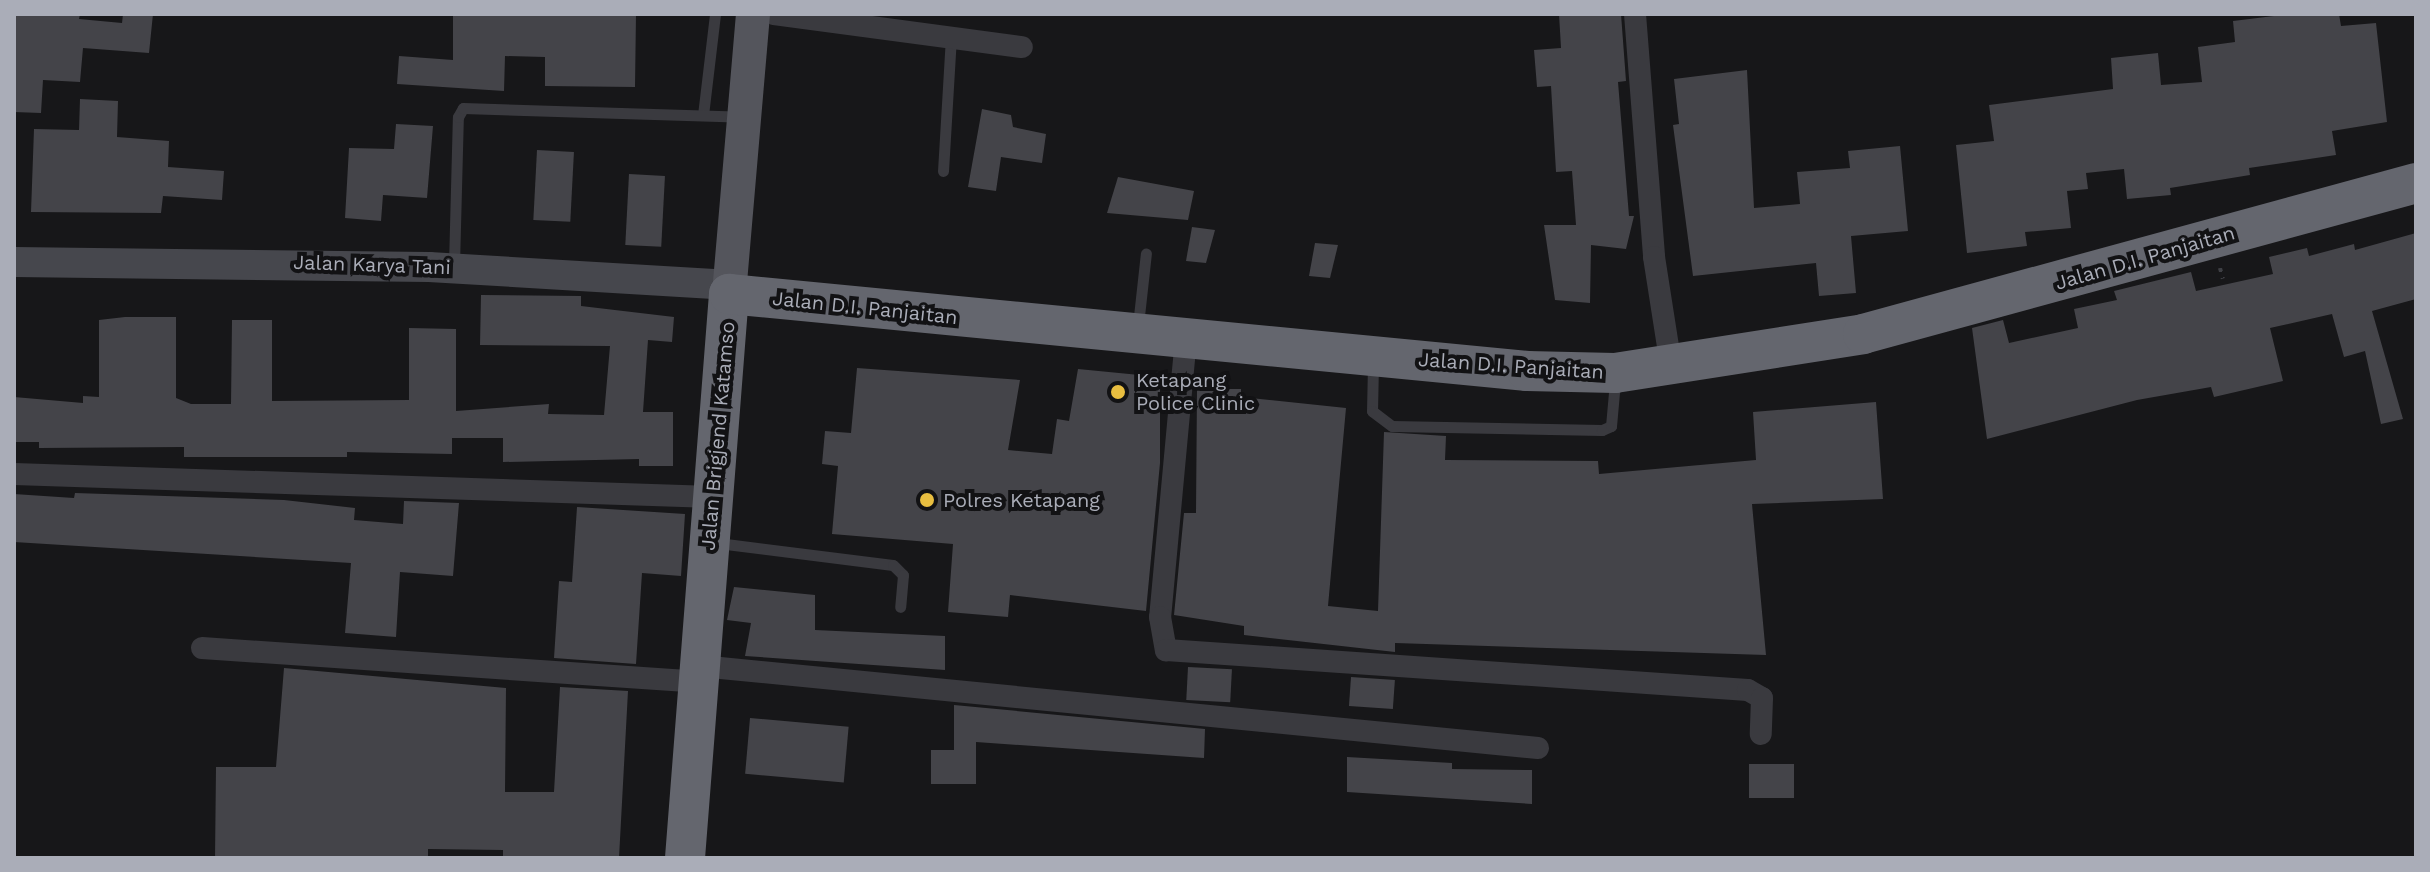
<!DOCTYPE html>
<style>
body{margin:0}
#map{position:relative;width:2430px;height:872px;overflow:hidden;background:#171719;font-family:"Work Sans",sans-serif}
div>[style]{position:absolute}
.building>*{inset:0;background:#444449;transform-origin:0 0}
.path>*{height:4px;margin-top:-2px;transform-origin:0;background:repeating-linear-gradient(90deg,#3e3f44 0 4px,transparent 0 10px)}
.lane>*{height:11px;margin:-5.5px;padding:0 5.5px;transform-origin:5.5px;border-radius:5.5px;background:#3a3a3f}
.street>*{height:22px;margin:-11px;padding:0 11px;transform-origin:11px;border-radius:11px;background:#3a3a3f}
.secondary>*{height:30px;margin:-15px;padding:0 15px;transform-origin:15px;border-radius:15px;background:#46474d}
.primary>*{height:34px;margin:-17px;padding:0 17px;transform-origin:17px;border-radius:17px;background:#54555c}
.highway>*{height:40px;margin:-20px;padding:0 20px;transform-origin:20px;border-radius:20px;background:#64666e}
.dots>*{width:22px;height:22px;translate:-50% -50%;box-sizing:border-box;border:4px solid #121214;border-radius:50%}
span{translate:-50% -50%;white-space:nowrap;text-align:center;line-height:1.15;-webkit-text-stroke:8px #121214;paint-order:stroke}
.street-label{font-size:20px;color:#aaadb8}
.poi-label{font-size:20px;color:#aaadb8}
.left{translate:0 -50%;text-align:left}
.frame{position:absolute;inset:0;border:16px solid #aaadb8;pointer-events:none}
</style>
<div id="map">
<div class="building">
<i style="clip-path:polygon(14px 14px,80px 14px,79px 19px,122px 23px,123px 14px,153px 14px,149px 53px,83px 48px,80px 82px,43px 80px,41px 113px,14px 112px)"></i>
<i style="clip-path:polygon(453px 14px,636px 14px,635px 87px,545px 86px,545px 57px,505px 56px,504px 91px,397px 84px,399px 56px,453px 60px)"></i>
<i style="clip-path:polygon(1559px 14px,1621px 14px,1626px 81px,1618px 82px,1629px 216px,1634px 216px,1626px 249px,1591px 245px,1590px 303px,1555px 300px,1544px 225px,1576px 225px,1572px 171px,1556px 172px,1551px 86px,1537px 87px,1534px 50px,1561px 48px)"></i>
<i style="clip-path:polygon(2290px 14px,2339px 14px,2341px 26px,2376px 23px,2387px 122px,2332px 131px,2336px 155px,2249px 168px,2250px 175px,2170px 188px,2171px 195px,2127px 199px,2124px 169px,2086px 173px,2088px 189px,2067px 191px,2071px 228px,2025px 232px,2027px 246px,1967px 253px,1956px 145px,1994px 141px,1989px 105px,2113px 89px,2111px 58px,2158px 53px,2161px 85px,2202px 82px,2198px 47px,2235px 42px,2233px 21px)"></i>
<i style="clip-path:polygon(1747px 70px,1754px 208px,1800px 204px,1797px 172px,1850px 168px,1848px 151px,1900px 146px,1908px 231px,1851px 236px,1856px 293px,1819px 296px,1816px 263px,1693px 276px,1673px 125px,1679px 124px,1674px 79px)"></i>
<i style="clip-path:polygon(80px 99px,118px 101px,117px 137px,169px 141px,168px 167px,224px 171px,222px 200px,163px 196px,161px 213px,31px 212px,34px 129px,79px 130px)"></i>
<i style="clip-path:polygon(982px 109px,1011px 115px,1013px 127px,1046px 134px,1042px 163px,1001px 157px,996px 191px,968px 187px)"></i>
<i style="clip-path:polygon(396px 124px,433px 126px,427px 198px,383px 195px,381px 221px,345px 218px,349px 148px,394px 149px)"></i>
<i style="left:537px;top:150px;width:37px;height:70px;rotate:3deg"></i>
<i style="left:629px;top:174px;width:36px;height:71px;rotate:3deg"></i>
<i style="clip-path:polygon(1118px 177px,1194px 191px,1188px 220px,1107px 213px)"></i>
<i style="clip-path:polygon(1192px 227px,1215px 230px,1206px 263px,1186px 261px)"></i>
<i style="clip-path:polygon(2416px 233px,2416px 299px,2372px 311px,2403px 419px,2381px 424px,2365px 351px,2344px 357px,2332px 314px,2270px 328px,2283px 381px,2214px 397px,2211px 387px,2137px 400px,1987px 439px,1972px 328px,2003px 320px,2009px 343px,2078px 328px,2074px 309px,2117px 300px,2114px 291px,2191px 272px,2196px 291px,2273px 274px,2269px 257px,2307px 248px,2309px 256px,2354px 244px,2355px 250px)"></i>
<i style="clip-path:polygon(1315px 243px,1338px 245px,1330px 278px,1309px 276px)"></i>
<i style="clip-path:polygon(481px 295px,581px 296px,581px 306px,674px 317px,672px 342px,648px 340px,643px 412px,673px 412px,673px 466px,639px 466px,639px 459px,503px 462px,503px 438px,452px 438px,452px 454px,347px 452px,347px 457px,184px 457px,184px 447px,39px 448px,39px 442px,14px 442px,14px 397px,83px 403px,83px 396px,99px 397px,99px 320px,125px 317px,176px 317px,176px 398px,191px 404px,231px 404px,232px 320px,272px 320px,272px 401px,409px 400px,409px 328px,456px 329px,456px 411px,549px 404px,548px 414px,604px 415px,610px 346px,480px 345px)"></i>
<i style="clip-path:polygon(857px 368px,1020px 380px,1008px 450px,1052px 454px,1057px 419px,1069px 421px,1078px 369px,1160px 377px,1160px 463px,1146px 611px,1010px 595px,1008px 617px,948px 612px,953px 544px,832px 534px,838px 466px,822px 464px,825px 431px,851px 433px)"></i>
<i style="clip-path:polygon(1197px 389px,1241px 389px,1241px 397px,1346px 408px,1328px 606px,1378px 611px,1384px 432px,1446px 436px,1445px 460px,1598px 461px,1599px 474px,1756px 460px,1753px 412px,1876px 402px,1883px 499px,1752px 504px,1766px 655px,1395px 643px,1395px 652px,1244px 635px,1244px 626px,1174px 615px,1184px 513px,1196px 513px)"></i>
<i style="clip-path:polygon(75px 493px,284px 500px,355px 508px,354px 520px,403px 524px,404px 501px,459px 503px,453px 576px,400px 572px,396px 637px,345px 633px,351px 563px,14px 542px,14px 494px,74px 498px)"></i>
<i style="clip-path:polygon(577px 507px,685px 514px,681px 576px,642px 573px,636px 664px,554px 658px,559px 581px,572px 582px)"></i>
<i style="clip-path:polygon(734px 587px,815px 595px,815px 630px,945px 636px,945px 670px,745px 656px,751px 623px,727px 620px)"></i>
<i style="left:1188px;top:667px;width:44px;height:33px;rotate:3deg"></i>
<i style="clip-path:polygon(284px 668px,506px 688px,505px 792px,554px 792px,560px 687px,628px 691px,619px 858px,503px 858px,503px 850px,428px 849px,428px 856px,215px 858px,216px 767px,276px 767px)"></i>
<i style="left:1351px;top:677px;width:44px;height:29px;rotate:4deg"></i>
<i style="clip-path:polygon(954px 705px,1205px 729px,1204px 758px,976px 742px,976px 784px,931px 784px,931px 750px,954px 750px)"></i>
<i style="left:750px;top:718px;width:99px;height:56px;rotate:5deg"></i>
<i style="clip-path:polygon(1347px 757px,1452px 763px,1452px 769px,1532px 770px,1532px 804px,1347px 792px)"></i>
<i style="left:1749px;top:764px;width:45px;height:34px"></i>
</div>
<div class="path">
<i style="left:2220px;top:268px;width:11px;rotate:75deg"></i>
</div>
<div class="lane">
<i style="left:703px;top:115px;width:102px;rotate:-83.2deg"></i>
<i style="left:943px;top:171px;width:133px;rotate:-86.6deg"></i>
<i style="left:454px;top:265px;width:148px;rotate:-88.5deg"></i>
<i style="left:458px;top:117px;width:10px;rotate:-61deg"></i>
<i style="left:463px;top:108px;width:280px;rotate:1.8deg"></i>
<i style="left:1138px;top:325px;width:72px;rotate:-83.7deg"></i>
<i style="left:1373px;top:364px;width:47px;rotate:91.2deg"></i>
<i style="left:1372px;top:411px;width:25px;rotate:37deg"></i>
<i style="left:1392px;top:426px;width:210px;rotate:1.1deg"></i>
<i style="left:1602px;top:430px;width:10px;rotate:-24deg"></i>
<i style="left:1611px;top:426px;width:45px;rotate:-84.9deg"></i>
<i style="left:718px;top:543px;width:176px;rotate:7.2deg"></i>
<i style="left:893px;top:565px;width:14px;rotate:45deg"></i>
<i style="left:903px;top:575px;width:32px;rotate:95deg"></i>
</div>
<div class="street">
<i style="left:774px;top:14px;width:250px;rotate:7.6deg"></i>
<i style="left:1635px;top:14px;width:244px;rotate:85.5deg"></i>
<i style="left:1654px;top:257px;width:109px;rotate:81.1deg"></i>
<i style="left:1186px;top:338px;width:280px;rotate:95.3deg"></i>
<i style="left:1160px;top:617px;width:34px;rotate:80deg"></i>
<i style="left:1166px;top:650px;width:583px;rotate:3.93deg"></i>
<i style="left:1748px;top:690px;width:16px;rotate:30deg"></i>
<i style="left:1762px;top:698px;width:36px;rotate:92deg"></i>
<i style="left:14px;top:474px;width:699px;rotate:1.88deg"></i>
<i style="left:202px;top:648px;width:497px;rotate:3.9deg"></i>
<i style="left:700px;top:666px;width:842px;rotate:5.59deg"></i>
</div>
<div class="secondary">
<i style="left:14px;top:262px;width:415px;rotate:0.7deg"></i>
<i style="left:429px;top:267px;width:302px;rotate:3.4deg"></i>
</div>
<div class="primary">
<i style="left:729px;top:294px;width:281px;rotate:-85.1deg"></i>
</div>
<div class="highway">
<i style="left:685px;top:858px;width:566px;rotate:-85.54deg"></i>
<i style="left:729px;top:294px;width:802px;rotate:5.51deg"></i>
<i style="left:1527px;top:371px;width:88px;rotate:1.3deg"></i>
<i style="left:1615px;top:373px;width:251px;rotate:-8.9deg"></i>
<i style="left:1863px;top:334px;width:573px;rotate:-15.27deg"></i>
</div>
<div class="dots">
<i style="left:1118px;top:392px;background:#e8be40"></i>
<i style="left:927px;top:500px;background:#e8be40"></i>
</div>
<div class="street-label">
<span style="left:2145px;top:258px;rotate:-16deg">Jalan D.I. Panjaitan</span>
<span style="left:372px;top:265px;rotate:2deg">Jalan Karya Tani</span>
<span style="left:865px;top:308px;rotate:6deg">Jalan D.I. Panjaitan</span>
<span style="left:1511px;top:366px;rotate:4deg">Jalan D.I. Panjaitan</span>
<span style="left:718px;top:436px;rotate:-85deg">Jalan Brigjend Katamso</span>
</div>
<div class="poi-label">
<span class="left" style="left:1136px;top:392px">Ketapang<br>Police Clinic</span>
<span class="left" style="left:943px;top:500px">Polres Ketapang</span>
</div>
<div class="frame"></div>
</div>
